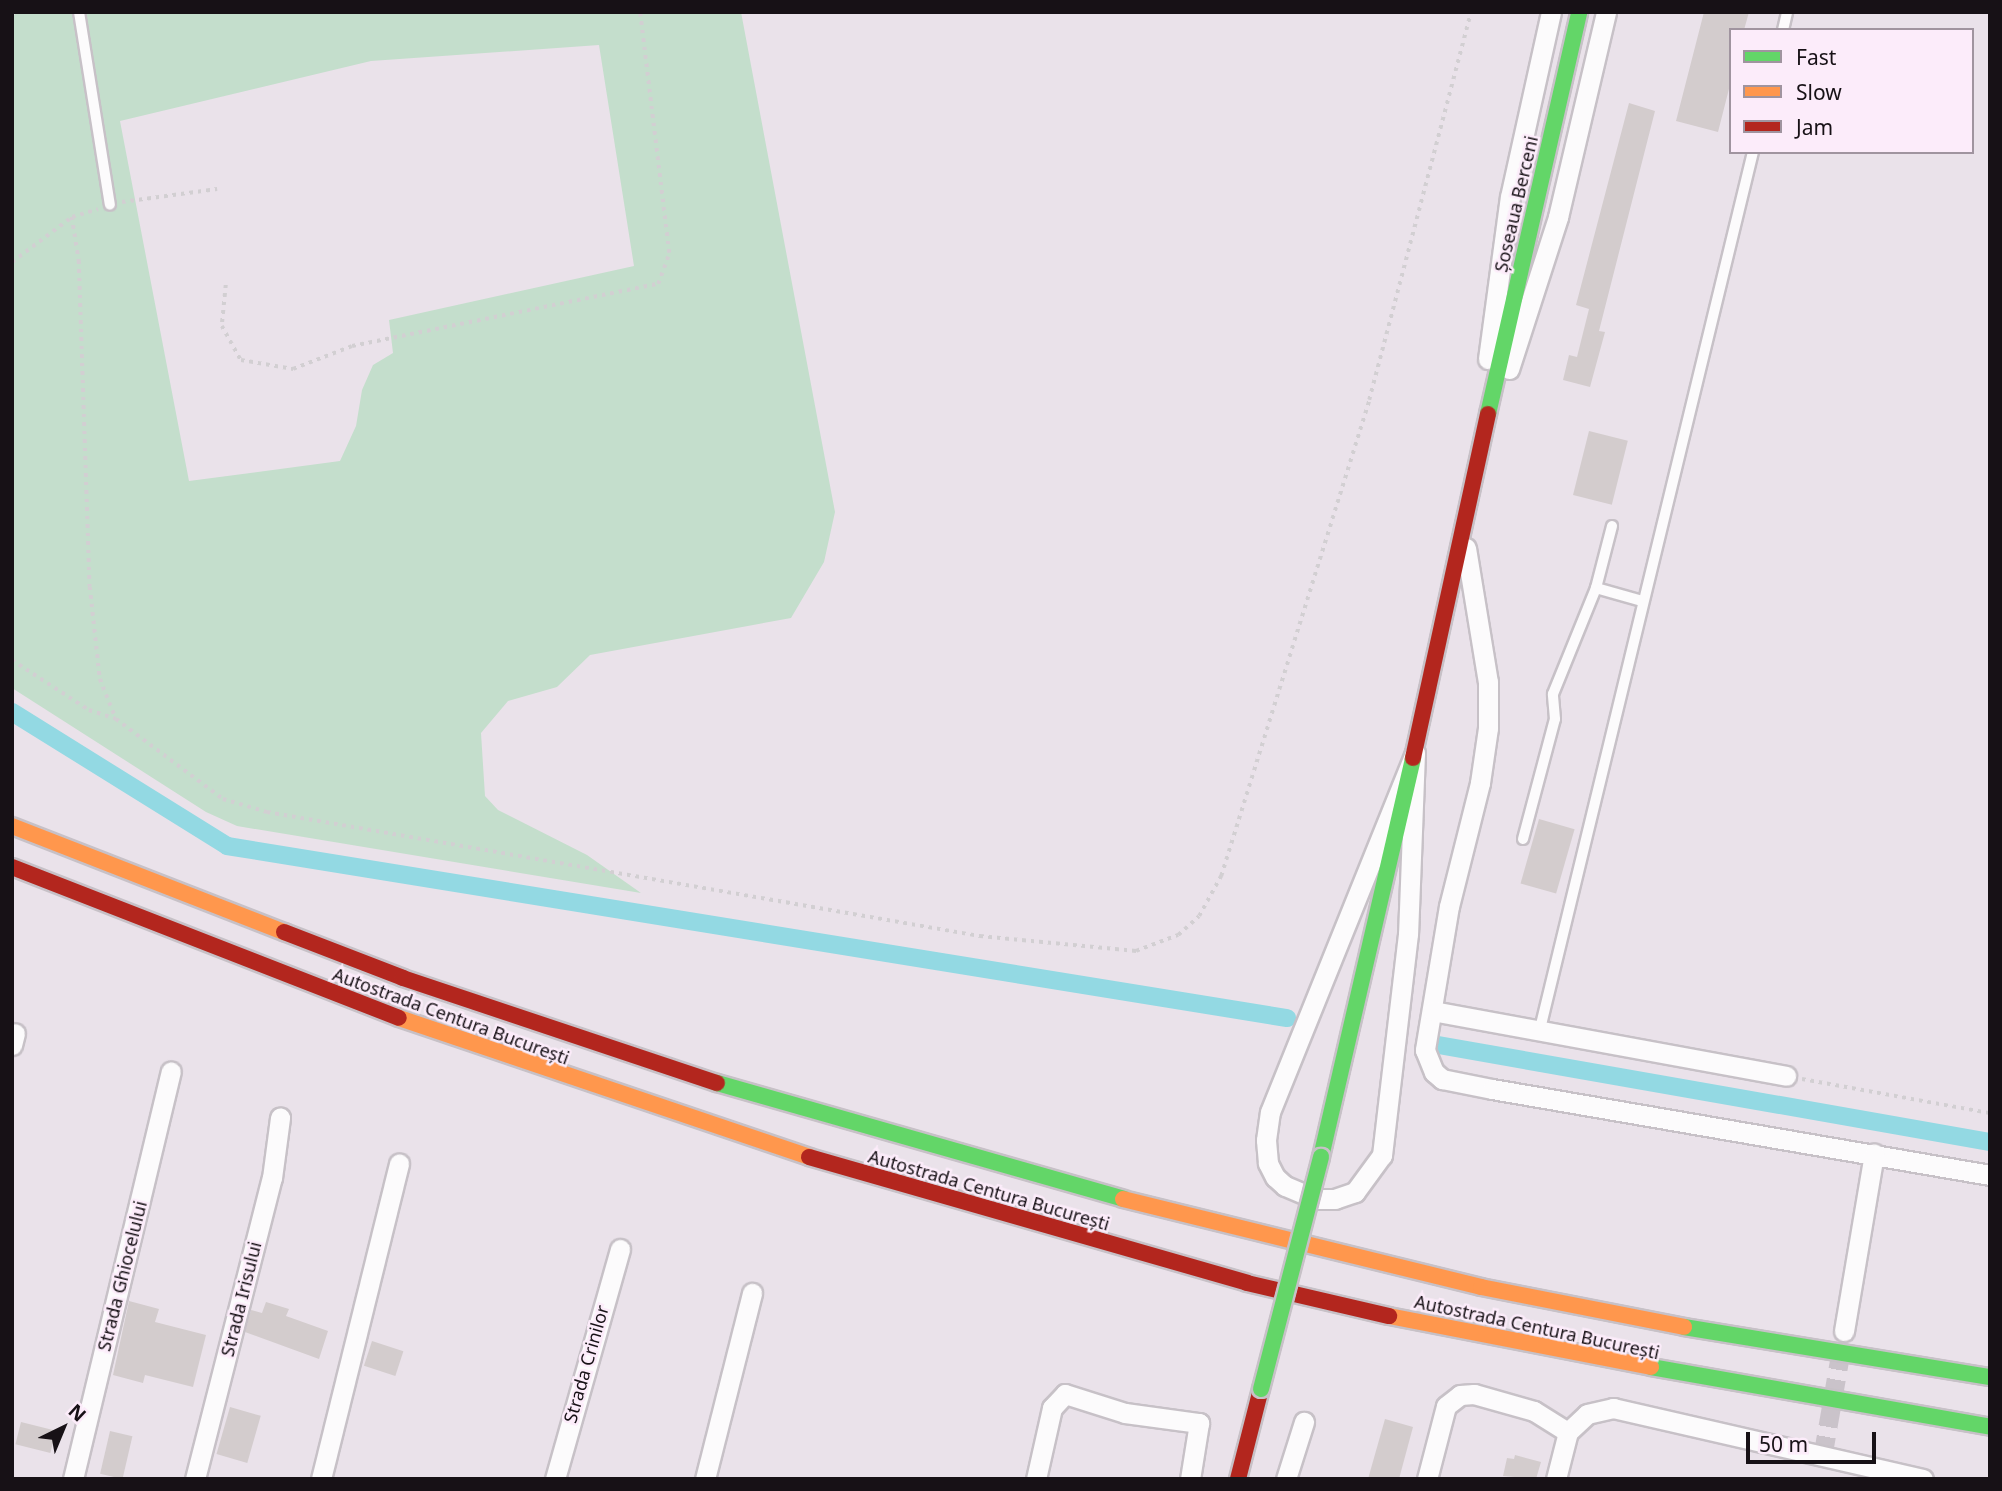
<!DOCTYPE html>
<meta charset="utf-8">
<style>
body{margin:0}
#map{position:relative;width:2002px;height:1491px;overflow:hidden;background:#eae2ea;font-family:"Noto Sans",sans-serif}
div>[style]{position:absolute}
.green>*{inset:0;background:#c4decc}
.canal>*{height:18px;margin:-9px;padding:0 9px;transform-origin:9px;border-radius:9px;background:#93d9e3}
.building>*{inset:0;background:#d3cccd;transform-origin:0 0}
.street-tunnel>*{height:19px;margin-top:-9.5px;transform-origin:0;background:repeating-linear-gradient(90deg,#cac3ca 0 19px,transparent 0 29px)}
.path>*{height:3.5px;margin-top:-1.75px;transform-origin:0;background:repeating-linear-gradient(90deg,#d2cfd2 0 3.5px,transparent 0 8.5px)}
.roads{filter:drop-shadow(2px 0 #c7c1c7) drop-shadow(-2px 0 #c7c1c7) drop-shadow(0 2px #c7c1c7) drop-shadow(0 -2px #c7c1c7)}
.lane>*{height:10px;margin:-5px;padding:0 5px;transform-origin:5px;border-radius:5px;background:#fcfbfc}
.street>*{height:19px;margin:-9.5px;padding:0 9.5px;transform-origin:9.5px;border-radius:9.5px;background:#fcfbfc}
.fast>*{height:16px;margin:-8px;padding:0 8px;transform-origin:8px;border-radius:8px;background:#63d668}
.slow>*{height:16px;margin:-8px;padding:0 8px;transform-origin:8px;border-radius:8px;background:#ff974d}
.jam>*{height:16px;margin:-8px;padding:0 8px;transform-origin:8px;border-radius:8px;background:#b3261e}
.bridges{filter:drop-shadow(2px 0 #c7c1c7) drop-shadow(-2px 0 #c7c1c7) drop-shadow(0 2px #c7c1c7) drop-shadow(0 -2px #c7c1c7)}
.fast-bridge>*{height:16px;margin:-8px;padding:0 8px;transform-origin:8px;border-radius:8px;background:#63d668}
span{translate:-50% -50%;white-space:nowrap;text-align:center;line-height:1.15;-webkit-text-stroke:5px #fcecfa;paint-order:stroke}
.street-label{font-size:18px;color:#171116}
.frame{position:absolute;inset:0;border:14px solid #171116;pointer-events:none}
.legend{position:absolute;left:1729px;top:28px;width:245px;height:126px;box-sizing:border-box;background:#fcecfa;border:2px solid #a0949f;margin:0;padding:9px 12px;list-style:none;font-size:21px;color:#171116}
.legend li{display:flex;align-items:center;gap:14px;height:35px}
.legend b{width:35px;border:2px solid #a0949f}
.north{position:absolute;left:28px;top:1393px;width:70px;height:70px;-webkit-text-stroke:5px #fcecfa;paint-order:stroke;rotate:43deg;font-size:19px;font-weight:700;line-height:28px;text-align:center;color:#171116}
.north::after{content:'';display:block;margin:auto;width:24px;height:32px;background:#171116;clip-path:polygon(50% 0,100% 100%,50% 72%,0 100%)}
.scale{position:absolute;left:1746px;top:1432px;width:130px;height:32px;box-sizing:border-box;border:4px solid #171116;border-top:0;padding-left:9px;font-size:21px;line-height:24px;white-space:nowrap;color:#171116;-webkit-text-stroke:5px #fcecfa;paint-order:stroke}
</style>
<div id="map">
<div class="green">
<i style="clip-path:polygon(evenodd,16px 12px,741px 12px,835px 512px,824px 562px,791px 618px,590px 655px,557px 687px,508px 701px,481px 733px,485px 796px,498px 810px,587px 855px,641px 893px,237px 826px,206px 812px,12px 688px,12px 19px,16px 12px,599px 45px,634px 266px,389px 320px,393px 353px,373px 365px,362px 390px,356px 426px,340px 461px,189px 481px,120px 121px,371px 61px,599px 45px)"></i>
</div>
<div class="canal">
<i style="left:12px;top:712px;width:253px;rotate:31.9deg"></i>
<i style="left:227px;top:846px;width:1074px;rotate:9.22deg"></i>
<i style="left:1427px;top:1043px;width:572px;rotate:9.97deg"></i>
</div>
<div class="building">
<i style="clip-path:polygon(1704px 12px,1749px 12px,1744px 30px,1731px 30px,1731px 81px,1718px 132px,1676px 121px)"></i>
<i style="clip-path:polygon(1629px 103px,1655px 111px,1599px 331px,1605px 332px,1590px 387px,1563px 380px,1569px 355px,1577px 357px,1589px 309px,1576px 305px)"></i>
<i style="left:1589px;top:431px;width:40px;height:66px;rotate:14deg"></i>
<i style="left:1539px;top:819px;width:37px;height:67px;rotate:16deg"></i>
<i style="clip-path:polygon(129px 1301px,159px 1309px,155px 1322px,206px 1335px,193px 1387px,145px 1375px,143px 1383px,113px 1375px)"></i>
<i style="clip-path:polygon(266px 1302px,289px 1309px,286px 1316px,328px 1331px,319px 1359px,245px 1332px,251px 1310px,262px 1313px)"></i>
<i style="left:372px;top:1341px;width:33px;height:26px;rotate:18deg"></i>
<i style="left:230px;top:1407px;width:32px;height:49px;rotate:16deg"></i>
<i style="clip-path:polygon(1385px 1419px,1413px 1427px,1399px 1479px,1368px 1479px)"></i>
<i style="left:21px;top:1422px;width:36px;height:23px;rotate:14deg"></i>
<i style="left:110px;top:1431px;width:23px;height:44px;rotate:13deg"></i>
<i style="clip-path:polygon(1515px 1455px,1541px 1462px,1536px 1479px,1503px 1476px,1507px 1458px,1514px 1459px)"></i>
</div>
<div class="street-tunnel">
<i style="left:1823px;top:1455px;width:111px;rotate:-80.1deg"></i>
</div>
<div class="path">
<i style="left:122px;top:202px;width:96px;rotate:-7.8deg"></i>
<i style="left:72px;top:217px;width:45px;rotate:81deg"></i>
<i style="left:79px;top:261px;width:326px;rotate:88.1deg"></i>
<i style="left:90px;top:587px;width:93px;rotate:83.8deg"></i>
<i style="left:100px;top:679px;width:43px;rotate:68.2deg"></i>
<i style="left:116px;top:719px;width:134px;rotate:36.8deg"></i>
<i style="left:223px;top:799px;width:46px;rotate:16.5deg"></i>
<i style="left:267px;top:812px;width:724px;rotate:9.87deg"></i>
<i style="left:980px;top:936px;width:157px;rotate:5.5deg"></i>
<i style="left:1136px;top:951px;width:45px;rotate:-20.9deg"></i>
<i style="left:1178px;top:935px;width:28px;rotate:-42deg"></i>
<i style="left:1199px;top:916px;width:46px;rotate:-61.2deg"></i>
<i style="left:1221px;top:876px;width:498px;rotate:-72.7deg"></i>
<i style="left:1369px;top:400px;width:401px;rotate:-75.3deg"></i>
<i style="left:12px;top:262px;width:75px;rotate:-36.9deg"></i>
<i style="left:72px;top:217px;width:27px;rotate:-17deg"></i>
<i style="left:226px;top:285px;width:41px;rotate:95.6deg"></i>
<i style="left:222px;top:326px;width:39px;rotate:61deg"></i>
<i style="left:241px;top:360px;width:53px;rotate:9.8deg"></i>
<i style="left:293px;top:369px;width:63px;rotate:-21.3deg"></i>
<i style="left:352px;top:346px;width:312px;rotate:-11.5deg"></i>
<i style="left:658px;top:284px;width:33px;rotate:-70deg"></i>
<i style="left:669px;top:253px;width:243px;rotate:-96.9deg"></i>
<i style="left:12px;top:660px;width:92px;rotate:33deg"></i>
<i style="left:89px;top:710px;width:28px;rotate:18deg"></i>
<i style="left:1802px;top:1079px;width:191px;rotate:10.3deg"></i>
</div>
<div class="roads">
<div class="lane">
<i style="left:79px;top:12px;width:195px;rotate:80.9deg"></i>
<i style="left:1783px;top:30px;width:18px;rotate:-77deg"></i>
<i style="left:1596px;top:588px;width:48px;rotate:15.8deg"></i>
<i style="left:1523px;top:839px;width:124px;rotate:-75.1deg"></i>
<i style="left:1555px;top:719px;width:25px;rotate:-95deg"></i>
<i style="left:1553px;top:694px;width:114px;rotate:-67.9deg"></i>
<i style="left:1596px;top:588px;width:64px;rotate:-75.5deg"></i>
<i style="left:1539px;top:1033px;width:907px;rotate:-76.35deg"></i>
</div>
<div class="street">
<i style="left:1488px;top:359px;width:163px;rotate:-82.3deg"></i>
<i style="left:1510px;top:197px;width:189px;rotate:-77.5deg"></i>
<i style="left:1509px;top:369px;width:160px;rotate:-72.1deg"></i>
<i style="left:1558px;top:217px;width:211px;rotate:-76.8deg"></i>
<i style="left:1466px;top:548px;width:136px;rotate:80.7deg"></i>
<i style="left:1488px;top:682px;width:46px;rotate:90deg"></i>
<i style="left:1488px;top:728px;width:56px;rotate:98.3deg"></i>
<i style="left:1480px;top:783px;width:127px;rotate:104.1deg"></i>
<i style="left:1449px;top:906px;width:146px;rotate:99.5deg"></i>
<i style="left:1425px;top:1050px;width:24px;rotate:68deg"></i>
<i style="left:1434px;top:1072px;width:11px;rotate:41deg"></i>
<i style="left:1442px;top:1079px;width:51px;rotate:11.3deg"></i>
<i style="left:1492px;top:1089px;width:505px;rotate:9.8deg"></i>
<i style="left:1415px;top:753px;width:181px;rotate:92.2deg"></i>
<i style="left:1408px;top:934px;width:223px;rotate:96.7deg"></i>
<i style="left:1382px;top:1155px;width:46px;rotate:126.1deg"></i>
<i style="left:1355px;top:1192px;width:21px;rotate:161deg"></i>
<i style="left:1335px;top:1199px;width:19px;rotate:180deg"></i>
<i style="left:1316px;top:1199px;width:34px;rotate:-157deg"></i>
<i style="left:1285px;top:1186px;width:13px;rotate:-138deg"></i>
<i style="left:1275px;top:1177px;width:16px;rotate:-117deg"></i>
<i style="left:1268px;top:1163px;width:23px;rotate:-95deg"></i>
<i style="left:1266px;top:1140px;width:28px;rotate:-82deg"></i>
<i style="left:1270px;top:1112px;width:387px;rotate:-68deg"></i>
<i style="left:1433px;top:1011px;width:359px;rotate:10.4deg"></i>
<i style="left:12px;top:1045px;width:12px;rotate:-76deg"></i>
<i style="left:1844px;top:1331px;width:180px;rotate:-80.4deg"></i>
<i style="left:1568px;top:1432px;width:26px;rotate:-43deg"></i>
<i style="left:1587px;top:1414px;width:27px;rotate:-13deg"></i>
<i style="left:1613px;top:1408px;width:318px;rotate:12.9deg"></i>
<i style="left:73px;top:1479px;width:419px;rotate:-76.5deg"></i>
<i style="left:195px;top:1479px;width:311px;rotate:-75.7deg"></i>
<i style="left:272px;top:1178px;width:61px;rotate:-82.4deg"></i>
<i style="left:321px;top:1479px;width:325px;rotate:-76.1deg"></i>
<i style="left:555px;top:1479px;width:239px;rotate:-74.2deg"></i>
<i style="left:705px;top:1479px;width:192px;rotate:-75.8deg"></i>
<i style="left:1036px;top:1479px;width:73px;rotate:-77.3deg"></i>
<i style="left:1052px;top:1408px;width:19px;rotate:-47deg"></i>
<i style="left:1065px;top:1394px;width:63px;rotate:17.6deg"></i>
<i style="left:1125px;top:1413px;width:75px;rotate:7.7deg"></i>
<i style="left:1199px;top:1423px;width:57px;rotate:99.1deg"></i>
<i style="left:1286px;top:1479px;width:60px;rotate:-72.5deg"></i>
<i style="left:1427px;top:1479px;width:75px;rotate:-75.4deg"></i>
<i style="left:1446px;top:1406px;width:18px;rotate:-38deg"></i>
<i style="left:1460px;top:1395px;width:14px;rotate:-4deg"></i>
<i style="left:1474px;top:1394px;width:62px;rotate:15.8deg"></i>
<i style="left:1534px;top:1411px;width:40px;rotate:32deg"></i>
<i style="left:1556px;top:1479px;width:49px;rotate:-75.7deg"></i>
</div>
<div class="fast">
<i style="left:1488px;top:414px;width:412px;rotate:-77.2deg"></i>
<i style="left:717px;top:1083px;width:422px;rotate:15.9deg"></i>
<i style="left:1321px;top:1157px;width:409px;rotate:-77deg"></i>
<i style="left:1684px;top:1327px;width:310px;rotate:9.3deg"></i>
<i style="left:1651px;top:1367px;width:344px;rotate:10deg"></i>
</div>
<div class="slow">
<i style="left:12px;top:826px;width:292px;rotate:21.3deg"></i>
<i style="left:399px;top:1018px;width:433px;rotate:18.7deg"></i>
<i style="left:1123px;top:1199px;width:369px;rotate:13.8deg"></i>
<i style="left:1481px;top:1287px;width:207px;rotate:11.1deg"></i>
<i style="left:1389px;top:1316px;width:267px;rotate:11deg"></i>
</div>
<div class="jam">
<i style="left:1413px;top:758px;width:352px;rotate:-77.7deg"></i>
<i style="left:12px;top:867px;width:415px;rotate:21.3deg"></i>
<i style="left:284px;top:932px;width:128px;rotate:21.1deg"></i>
<i style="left:403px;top:978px;width:331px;rotate:18.5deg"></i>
<i style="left:809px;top:1157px;width:456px;rotate:16deg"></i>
<i style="left:1247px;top:1283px;width:146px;rotate:13.1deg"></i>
<i style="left:1238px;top:1479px;width:93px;rotate:-75.7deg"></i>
</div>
</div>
<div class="bridges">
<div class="fast-bridge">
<i style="left:1261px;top:1389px;width:240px;rotate:-75.5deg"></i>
</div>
</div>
<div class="street-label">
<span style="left:1516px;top:204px;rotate:-77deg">Șoseaua Berceni</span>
<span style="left:451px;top:1016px;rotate:20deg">Autostrada Centura București</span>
<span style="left:989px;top:1190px;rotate:16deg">Autostrada Centura București</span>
<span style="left:122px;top:1276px;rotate:-76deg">Strada Ghiocelului</span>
<span style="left:241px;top:1299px;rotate:-76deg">Strada Irisului</span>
<span style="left:1537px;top:1327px;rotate:12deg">Autostrada Centura București</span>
<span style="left:586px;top:1364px;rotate:-74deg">Strada Crinilor</span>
</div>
<div class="frame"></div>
<ul class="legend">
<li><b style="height:9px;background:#63d668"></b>Fast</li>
<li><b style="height:9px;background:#ff974d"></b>Slow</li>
<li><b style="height:9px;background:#b3261e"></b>Jam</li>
</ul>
<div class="north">N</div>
<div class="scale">50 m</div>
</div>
